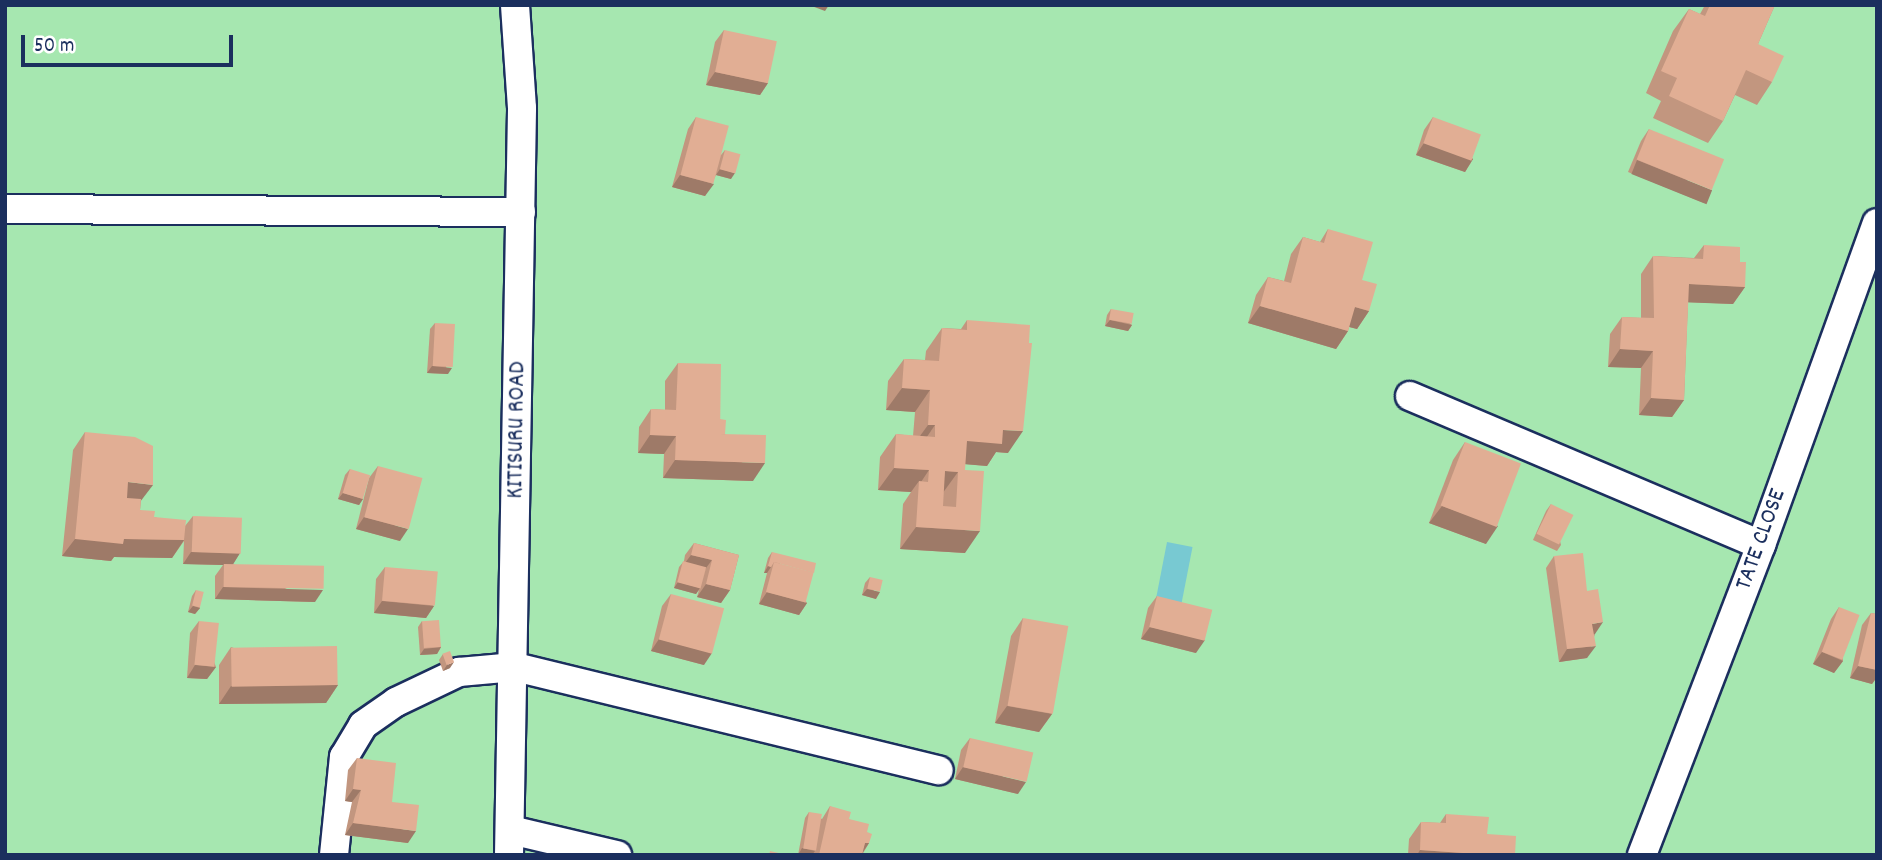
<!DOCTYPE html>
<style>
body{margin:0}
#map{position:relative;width:1882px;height:860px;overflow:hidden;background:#fff;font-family:Dekko,sans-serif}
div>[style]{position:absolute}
.green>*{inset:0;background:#a6e7b0;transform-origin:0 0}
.water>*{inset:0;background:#78c9d2;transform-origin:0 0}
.roads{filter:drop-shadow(2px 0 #1b2f5e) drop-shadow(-2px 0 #1b2f5e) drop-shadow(0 2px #1b2f5e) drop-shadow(0 -2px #1b2f5e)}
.minor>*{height:28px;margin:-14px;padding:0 14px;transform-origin:14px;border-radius:14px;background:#fff}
.wall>*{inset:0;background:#c2967f}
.shaded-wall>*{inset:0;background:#9e7a68;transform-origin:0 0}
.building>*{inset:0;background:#e1ae94;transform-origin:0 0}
span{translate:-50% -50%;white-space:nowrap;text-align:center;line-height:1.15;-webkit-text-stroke:5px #fff;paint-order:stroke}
.street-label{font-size:24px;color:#1b2f5e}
.frame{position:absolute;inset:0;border:7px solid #1b2f5e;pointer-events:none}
.scale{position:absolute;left:21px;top:35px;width:212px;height:32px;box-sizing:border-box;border:4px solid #1b2f5e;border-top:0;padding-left:9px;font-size:21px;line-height:24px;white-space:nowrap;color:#1b2f5e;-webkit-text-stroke:5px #fff;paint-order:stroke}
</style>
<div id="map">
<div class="green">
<i style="left:5px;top:5px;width:1872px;height:850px"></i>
</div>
<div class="water">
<i style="left:1167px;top:542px;width:26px;height:60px;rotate:11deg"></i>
</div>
<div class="roads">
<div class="minor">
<i style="left:5px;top:209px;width:516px;rotate:0.33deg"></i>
<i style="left:1410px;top:396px;width:381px;rotate:23deg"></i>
<i style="left:511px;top:830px;width:109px;rotate:13.3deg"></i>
<i style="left:334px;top:855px;width:99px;rotate:-84.2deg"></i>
<i style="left:344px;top:757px;width:37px;rotate:-59deg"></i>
<i style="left:363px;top:725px;width:40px;rotate:-34.9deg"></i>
<i style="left:396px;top:702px;width:70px;rotate:-25.5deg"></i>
<i style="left:459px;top:672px;width:56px;rotate:-5.1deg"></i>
<i style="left:515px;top:667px;width:436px;rotate:13.7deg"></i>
<i style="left:509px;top:855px;width:747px;rotate:-89deg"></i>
<i style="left:522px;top:108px;width:103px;rotate:-93.9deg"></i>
<i style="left:1642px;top:855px;width:332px;rotate:-69deg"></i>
<i style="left:1761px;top:545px;width:342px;rotate:-70.2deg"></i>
</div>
</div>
<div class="wall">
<i style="clip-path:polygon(1705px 5px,1775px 5px,1758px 44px,1772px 82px,1757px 105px,1735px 95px,1723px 121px,1708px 143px,1653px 118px,1661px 101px,1646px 93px,1673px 31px,1689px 9px,1700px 14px)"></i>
<i style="clip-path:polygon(724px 30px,768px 83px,760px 95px,706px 85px,715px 42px)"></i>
<i style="clip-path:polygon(696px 117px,721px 155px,725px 150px,731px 179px,716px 175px,705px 196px,672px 187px,688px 129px)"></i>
<i style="clip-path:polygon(1433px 117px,1473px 159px,1465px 172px,1416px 155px,1424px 130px)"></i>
<i style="clip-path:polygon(1649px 129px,1704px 203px,1628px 172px,1641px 141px)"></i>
<i style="clip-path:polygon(1328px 229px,1362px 280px,1369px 311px,1357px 329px,1349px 327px,1348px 331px,1336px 349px,1248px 323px,1256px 295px,1268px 277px,1284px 281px,1291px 254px,1303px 237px,1320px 242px)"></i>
<i style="clip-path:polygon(1704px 245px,1740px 262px,1745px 287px,1733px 304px,1688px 302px,1684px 400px,1672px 417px,1639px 415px,1641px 368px,1608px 367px,1610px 334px,1622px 317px,1641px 318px,1641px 274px,1653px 256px,1694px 258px)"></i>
<i style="clip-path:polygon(1111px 309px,1132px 325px,1128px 331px,1105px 326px,1107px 315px)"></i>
<i style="clip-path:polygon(967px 320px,1008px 453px,996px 452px,987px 466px,965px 464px,965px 553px,900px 549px,903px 504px,911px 492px,878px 490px,880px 457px,896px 434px,913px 436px,915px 412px,886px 410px,888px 381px,904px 359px,925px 360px,926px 351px,942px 328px,961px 329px)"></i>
<i style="clip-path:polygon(435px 323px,448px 374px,427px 373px,430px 329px)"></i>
<i style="clip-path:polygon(678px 363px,720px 419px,725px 434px,753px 481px,663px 478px,664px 454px,638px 453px,639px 427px,651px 409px,665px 410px,665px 381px)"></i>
<i style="clip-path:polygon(85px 432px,141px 501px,140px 510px,154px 517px,185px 526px,193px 516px,240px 553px,233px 564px,315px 602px,215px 599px,215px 576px,223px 565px,183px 564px,184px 541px,172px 558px,114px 557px,111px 561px,62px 556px,73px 450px)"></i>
<i style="clip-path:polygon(1465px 442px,1486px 544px,1429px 523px,1453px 460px)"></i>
<i style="clip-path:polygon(378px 466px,400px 541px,356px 529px,369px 478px)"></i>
<i style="clip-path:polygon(350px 469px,363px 499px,359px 505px,338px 499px,345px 475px)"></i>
<i style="clip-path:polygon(1551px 504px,1561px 545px,1557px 551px,1533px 540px,1546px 511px)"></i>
<i style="clip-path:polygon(694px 543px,739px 555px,730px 590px,721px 603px,697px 597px,699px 590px,696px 594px,674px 588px,679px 567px,684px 561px,685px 555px)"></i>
<i style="clip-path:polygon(772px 552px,807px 603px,799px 615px,759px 604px,767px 573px,764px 573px,768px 558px)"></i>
<i style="clip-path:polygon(1554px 556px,1587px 591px,1595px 634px,1587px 658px,1559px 662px,1546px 568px)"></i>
<i style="clip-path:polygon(385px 567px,434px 606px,426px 618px,374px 613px,376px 579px)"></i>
<i style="clip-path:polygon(870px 577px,876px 599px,862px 595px,865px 583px)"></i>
<i style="clip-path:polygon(196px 590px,200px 608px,195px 614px,188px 612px,192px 596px)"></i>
<i style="clip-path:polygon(671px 594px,704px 665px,651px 651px,662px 606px)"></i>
<i style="clip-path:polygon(1157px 596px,1196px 653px,1141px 639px,1148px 608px)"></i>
<i style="clip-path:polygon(1839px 607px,1843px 661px,1834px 673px,1813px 664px,1831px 619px)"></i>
<i style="clip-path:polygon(1871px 613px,1877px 614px,1877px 677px,1872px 684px,1850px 678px,1862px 625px)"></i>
<i style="clip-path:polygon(1023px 618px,1052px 714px,1039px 732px,995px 723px,1011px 636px)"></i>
<i style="clip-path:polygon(199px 621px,216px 667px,207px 679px,187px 678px,190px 633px)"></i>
<i style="clip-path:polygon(422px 621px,441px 647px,437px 654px,420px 655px,418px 627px)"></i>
<i style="clip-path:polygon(231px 647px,338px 685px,326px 703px,219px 704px,219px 665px)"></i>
<i style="clip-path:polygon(443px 654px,450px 668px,443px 671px,439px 660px)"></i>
<i style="clip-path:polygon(970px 738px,1018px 794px,955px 779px,961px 750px)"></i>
<i style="clip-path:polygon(357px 758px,392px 802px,408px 843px,345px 835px,352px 802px,345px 801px,348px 770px)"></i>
<i style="clip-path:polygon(830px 806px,867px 832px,869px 843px,862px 855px,813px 855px,814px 852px,812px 855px,798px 855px,805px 818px,809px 812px,822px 819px)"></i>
<i style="clip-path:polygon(1446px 814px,1487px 834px,1515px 855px,1408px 855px,1409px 839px,1421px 822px,1440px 823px)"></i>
</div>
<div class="shaded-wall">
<i style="clip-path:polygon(809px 5px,829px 5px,825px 11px)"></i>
<i style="clip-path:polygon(715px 72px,768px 83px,760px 95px,706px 85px)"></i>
<i style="clip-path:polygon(1424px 143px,1473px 159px,1465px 172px,1416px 155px)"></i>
<i style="left:1637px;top:160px;width:81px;height:15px;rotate:22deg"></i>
<i style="clip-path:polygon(720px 169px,735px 173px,731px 179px,716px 175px)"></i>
<i style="clip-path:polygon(680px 175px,714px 184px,705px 196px,672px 187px)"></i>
<i style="clip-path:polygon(1689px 284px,1745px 287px,1733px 304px,1677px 302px)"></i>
<i style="clip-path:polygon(1260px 306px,1348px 331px,1336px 349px,1248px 323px)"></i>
<i style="clip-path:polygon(1355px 307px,1369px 311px,1357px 329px,1342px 325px)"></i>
<i style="clip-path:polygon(1110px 320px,1132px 325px,1128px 331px,1105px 326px)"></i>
<i style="clip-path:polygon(1620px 349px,1653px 351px,1641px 368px,1608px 367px)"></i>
<i style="clip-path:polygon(432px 366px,452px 368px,448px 374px,427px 373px)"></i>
<i style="clip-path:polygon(902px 388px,930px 390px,915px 412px,886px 410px)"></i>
<i style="clip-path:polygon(1651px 398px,1684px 400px,1672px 417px,1639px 415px)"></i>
<i style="clip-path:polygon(928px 425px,935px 425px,920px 447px,912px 447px)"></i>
<i style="clip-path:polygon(1003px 430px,1023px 431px,1008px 453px,996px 452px,987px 466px,951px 463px,967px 441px)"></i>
<i style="clip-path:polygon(650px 435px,676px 436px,664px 454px,638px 453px)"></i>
<i style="clip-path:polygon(675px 460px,765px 463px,753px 481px,663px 478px)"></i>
<i style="clip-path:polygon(894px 468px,929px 470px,919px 485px,919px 481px,911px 492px,878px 490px)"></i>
<i style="clip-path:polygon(945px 471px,958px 472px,942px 494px)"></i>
<i style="clip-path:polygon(128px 482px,153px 485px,140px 502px,116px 500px)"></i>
<i style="clip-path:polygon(343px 493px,363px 499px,359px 505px,338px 499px)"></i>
<i style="clip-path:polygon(1442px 506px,1498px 526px,1486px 544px,1429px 523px)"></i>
<i style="clip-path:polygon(364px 517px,408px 529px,400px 541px,356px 529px)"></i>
<i style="clip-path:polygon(916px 527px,980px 531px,965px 553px,900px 549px)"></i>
<i style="clip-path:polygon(75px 539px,124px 539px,184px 540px,172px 558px,114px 557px,111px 561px,62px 556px)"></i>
<i style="clip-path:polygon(191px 552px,240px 553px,232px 566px,224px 564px,223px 565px,183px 564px)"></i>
<i style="clip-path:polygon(691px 555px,712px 560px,703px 572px,682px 567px)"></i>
<i style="clip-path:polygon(768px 566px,771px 567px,767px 573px,764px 573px)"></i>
<i style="clip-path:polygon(678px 582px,700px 588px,696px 594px,674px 588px)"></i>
<i style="clip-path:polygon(706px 584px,730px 590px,721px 603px,697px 597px)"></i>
<i style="clip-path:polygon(223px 587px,323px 590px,315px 602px,215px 599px)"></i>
<i style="clip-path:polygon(867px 589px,880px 592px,876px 599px,862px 595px)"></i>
<i style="clip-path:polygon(767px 592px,807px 603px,799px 615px,759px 604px)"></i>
<i style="clip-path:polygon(382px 601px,434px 606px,426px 618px,374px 613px)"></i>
<i style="clip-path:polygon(193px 606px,200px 608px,195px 614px,188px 612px)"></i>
<i style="clip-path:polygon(1603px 622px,1595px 634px,1584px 636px,1592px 624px)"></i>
<i style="clip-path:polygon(1150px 627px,1205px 640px,1196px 653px,1141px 639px)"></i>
<i style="clip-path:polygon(659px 639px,712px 653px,704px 665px,651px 651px)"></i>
<i style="clip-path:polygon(1596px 646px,1587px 658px,1559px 662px,1567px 649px)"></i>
<i style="clip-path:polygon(441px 647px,437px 654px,420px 655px,424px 649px)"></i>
<i style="clip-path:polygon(1822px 652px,1843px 661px,1834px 673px,1813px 664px)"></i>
<i style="clip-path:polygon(454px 662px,450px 668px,443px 671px,447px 665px)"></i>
<i style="clip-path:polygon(195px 665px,216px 667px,207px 679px,187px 678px)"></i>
<i style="clip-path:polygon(1858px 666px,1877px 670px,1877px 677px,1872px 684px,1850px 678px)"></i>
<i style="clip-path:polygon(338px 685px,326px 703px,219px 704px,231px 686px)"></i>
<i style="clip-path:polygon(1007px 706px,1052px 714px,1039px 732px,995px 723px)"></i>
<i style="clip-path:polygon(963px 767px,1026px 782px,1018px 794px,955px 779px)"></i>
<i style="clip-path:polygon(353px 789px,361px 790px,352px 802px,345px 801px)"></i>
<i style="clip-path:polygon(353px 823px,416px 831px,408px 843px,345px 835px)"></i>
<i style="clip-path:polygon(865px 843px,869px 843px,861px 855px)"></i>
<i style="clip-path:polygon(802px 848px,815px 851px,812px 855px,798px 855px)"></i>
<i style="clip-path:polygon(1420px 850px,1463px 853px,1462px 855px,1417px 855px)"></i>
</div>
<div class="building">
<i style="clip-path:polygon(1710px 5px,1775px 5px,1758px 44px,1784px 56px,1772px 82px,1746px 70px,1723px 121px,1669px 96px,1677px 78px,1661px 71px,1689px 9px,1705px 16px)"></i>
<i style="left:724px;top:30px;width:54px;height:43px;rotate:12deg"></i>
<i style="left:696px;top:117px;width:34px;height:60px;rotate:15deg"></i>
<i style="left:1433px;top:117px;width:51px;height:28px;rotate:20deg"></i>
<i style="left:1649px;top:129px;width:81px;height:33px;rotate:22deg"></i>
<i style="left:725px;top:150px;width:16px;height:20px;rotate:15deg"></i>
<i style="clip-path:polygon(1328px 229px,1373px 242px,1362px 280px,1377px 284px,1369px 311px,1355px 307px,1348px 331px,1260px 306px,1268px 277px,1291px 283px,1303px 237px,1324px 243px)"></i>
<i style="clip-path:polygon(1704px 245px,1740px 247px,1740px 262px,1746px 262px,1745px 287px,1689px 284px,1684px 400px,1651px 398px,1653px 351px,1620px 349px,1622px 317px,1654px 318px,1653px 256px,1703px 259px)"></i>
<i style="left:1111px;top:309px;width:23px;height:11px;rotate:10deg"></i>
<i style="clip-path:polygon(evenodd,967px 320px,1030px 325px,1029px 343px,1032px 343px,1023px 431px,1003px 430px,1002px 444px,967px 441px,965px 470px,984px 471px,980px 531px,916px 527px,919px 481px,928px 482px,929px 470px,894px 468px,896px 434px,935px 437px,935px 425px,928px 425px,930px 390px,902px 388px,904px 359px,939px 361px,942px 328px,967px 330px,967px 320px,945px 471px,958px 472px,956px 507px,943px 506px,945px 471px)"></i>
<i style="left:435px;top:323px;width:20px;height:43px;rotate:3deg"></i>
<i style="clip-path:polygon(678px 363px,721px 364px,720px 434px,766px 435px,765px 463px,675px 460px,676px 436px,650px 435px,651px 409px,676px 410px)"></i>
<i style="clip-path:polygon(720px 419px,726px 420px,725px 434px,720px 434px)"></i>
<i style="clip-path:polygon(85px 432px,135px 437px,153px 446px,153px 485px,128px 482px,127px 498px,141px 499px,140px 510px,155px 511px,154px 517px,186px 520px,184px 540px,124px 539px,123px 544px,75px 539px)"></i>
<i style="left:1465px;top:442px;width:60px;height:68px;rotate:21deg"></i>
<i style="left:378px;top:466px;width:46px;height:53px;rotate:15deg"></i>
<i style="left:350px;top:469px;width:21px;height:25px;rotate:17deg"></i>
<i style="left:1551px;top:504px;width:25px;height:33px;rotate:26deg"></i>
<i style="left:193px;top:516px;width:49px;height:36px;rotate:2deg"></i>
<i style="clip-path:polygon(694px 543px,739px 555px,730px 590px,706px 584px,712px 560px,691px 555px)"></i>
<i style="clip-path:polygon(772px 552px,816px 563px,814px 573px,774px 562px,771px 567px,768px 566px)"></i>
<i style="clip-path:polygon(1583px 553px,1587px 591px,1598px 589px,1603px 622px,1592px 624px,1596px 646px,1567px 649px,1554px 556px)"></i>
<i style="left:683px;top:561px;width:24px;height:22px;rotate:15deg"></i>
<i style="left:774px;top:562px;width:41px;height:31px;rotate:15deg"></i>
<i style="left:224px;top:564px;width:100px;height:23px;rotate:1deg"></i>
<i style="left:385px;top:567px;width:53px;height:34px;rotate:5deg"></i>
<i style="left:870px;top:577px;width:13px;height:12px;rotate:13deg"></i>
<i style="left:196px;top:590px;width:8px;height:16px;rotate:14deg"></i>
<i style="left:671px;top:594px;width:55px;height:47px;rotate:15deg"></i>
<i style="left:1157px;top:596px;width:57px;height:32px;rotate:14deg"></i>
<i style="left:1839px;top:607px;width:22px;height:48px;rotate:21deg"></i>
<i style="clip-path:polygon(1871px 613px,1877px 614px,1877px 670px,1858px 666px)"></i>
<i style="left:1023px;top:618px;width:46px;height:89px;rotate:10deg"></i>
<i style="left:439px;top:620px;width:27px;height:17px;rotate:86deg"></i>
<i style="left:199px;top:621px;width:20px;height:44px;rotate:6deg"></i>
<i style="left:337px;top:646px;width:39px;height:106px;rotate:89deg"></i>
<i style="left:450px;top:651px;width:12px;height:8px;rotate:70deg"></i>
<i style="left:970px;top:738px;width:65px;height:30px;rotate:13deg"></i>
<i style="clip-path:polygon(357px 758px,396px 763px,392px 802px,419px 805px,416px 831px,353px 823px,361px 790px,353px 789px)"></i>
<i style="clip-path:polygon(830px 806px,851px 812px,849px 819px,869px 824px,867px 832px,872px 834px,869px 843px,865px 843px,862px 855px,819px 855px)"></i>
<i style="left:809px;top:812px;width:13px;height:37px;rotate:9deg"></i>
<i style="clip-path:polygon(1446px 814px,1489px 817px,1487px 834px,1516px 836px,1515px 855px,1463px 855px,1463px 853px,1420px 850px,1421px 822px,1446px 823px)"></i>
<i style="clip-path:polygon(770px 851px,787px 855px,769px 855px)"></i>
</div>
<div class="street-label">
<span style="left:518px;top:430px;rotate:-89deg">KITISURU ROAD</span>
<span style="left:1762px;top:540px;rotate:-70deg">TATE CLOSE</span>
</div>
<div class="frame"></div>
<div class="scale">50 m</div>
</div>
